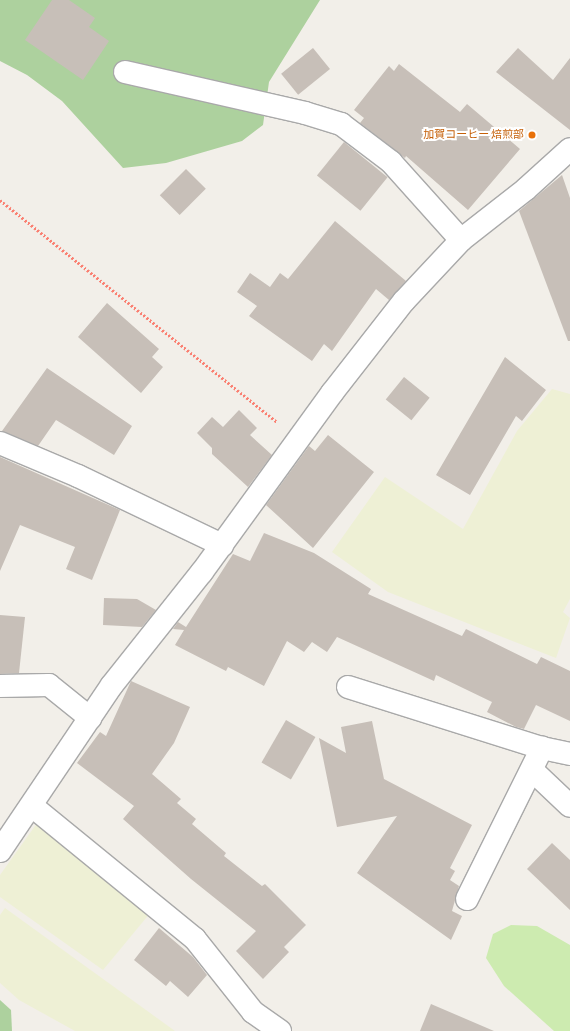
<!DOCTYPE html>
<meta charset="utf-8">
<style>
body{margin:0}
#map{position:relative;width:570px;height:1031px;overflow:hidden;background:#f2efe9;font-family:"Sofia Sans Condensed","Noto Sans JP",sans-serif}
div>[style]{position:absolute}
.farmland>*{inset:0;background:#eef0d5}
.grass>*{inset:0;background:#cdebb0}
.forest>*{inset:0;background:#add19e}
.building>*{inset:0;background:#c7bfb8;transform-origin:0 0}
.path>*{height:2.5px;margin-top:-1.25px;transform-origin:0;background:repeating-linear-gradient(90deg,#fa8072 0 2px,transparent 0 4px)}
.roads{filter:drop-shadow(1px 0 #a9a9a9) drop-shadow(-1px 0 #a9a9a9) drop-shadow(0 1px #a9a9a9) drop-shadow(0 -1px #a9a9a9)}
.street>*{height:22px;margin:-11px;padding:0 11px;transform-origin:11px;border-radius:11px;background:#fff}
.dots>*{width:11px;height:11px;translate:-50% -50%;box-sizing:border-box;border:2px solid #fff;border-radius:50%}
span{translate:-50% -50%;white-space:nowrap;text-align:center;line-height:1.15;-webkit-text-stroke:4px #fff;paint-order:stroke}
.food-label{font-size:11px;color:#c56008}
.right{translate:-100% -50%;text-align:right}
</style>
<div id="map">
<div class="farmland">
<i style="clip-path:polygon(552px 389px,570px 394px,570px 599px,563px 612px,570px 618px,556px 658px,388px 592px,332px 552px,385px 477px,463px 529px,517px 431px)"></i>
<i style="clip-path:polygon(40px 819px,151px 912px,103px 970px,0 897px,0 875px)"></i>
<i style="clip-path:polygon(5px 908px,175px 1031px,75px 1031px,19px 1000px,0 983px,0 915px)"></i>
</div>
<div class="grass">
<i style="clip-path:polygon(511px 925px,537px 926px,570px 945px,570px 1031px,554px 1031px,504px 986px,486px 958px,493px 934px)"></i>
</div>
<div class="forest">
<i style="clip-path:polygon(0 0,320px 0,269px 82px,263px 125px,242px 141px,166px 163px,123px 168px,62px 101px,27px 75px,0 61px)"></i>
<i style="clip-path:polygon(0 1000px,11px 1010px,12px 1031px,0 1031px)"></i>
</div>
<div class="building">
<i style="clip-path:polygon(52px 0,69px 0,95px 18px,89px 27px,109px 41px,83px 80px,25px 40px)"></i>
<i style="left:313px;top:48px;width:27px;height:41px;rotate:51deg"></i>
<i style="clip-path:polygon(518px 48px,553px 80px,570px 58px,570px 130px,496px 72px)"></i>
<i style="clip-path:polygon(399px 64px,460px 112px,467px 104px,520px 149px,468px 210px,406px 156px,405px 158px,360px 123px,364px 118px,354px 110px,389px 66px,394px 71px)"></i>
<i style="left:344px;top:142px;width:56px;height:43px;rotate:39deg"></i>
<i style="left:186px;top:169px;width:28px;height:37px;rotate:45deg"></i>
<i style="clip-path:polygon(562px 175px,570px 198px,570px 341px,568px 341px,519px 211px)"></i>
<i style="clip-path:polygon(335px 221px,406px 281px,389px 300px,376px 289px,332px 351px,324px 344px,312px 361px,249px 316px,257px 306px,237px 292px,250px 273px,270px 287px,280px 273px,288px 279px)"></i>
<i style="clip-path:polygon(107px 303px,159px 349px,152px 357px,163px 367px,141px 393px,78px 337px)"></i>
<i style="clip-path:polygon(505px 357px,546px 390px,522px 421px,516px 416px,470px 495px,436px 475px)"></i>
<i style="clip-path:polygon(47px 368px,132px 426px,114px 455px,56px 420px,38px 446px,2px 431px)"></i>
<i style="left:404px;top:377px;width:33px;height:29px;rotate:39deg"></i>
<i style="clip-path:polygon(239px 410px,257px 428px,250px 435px,272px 455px,248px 487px,212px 454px,212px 448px,197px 433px,212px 417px,223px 427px)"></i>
<i style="clip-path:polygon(328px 435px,374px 472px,313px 548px,266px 505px,309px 446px,315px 451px)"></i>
<i style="clip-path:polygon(0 457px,120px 510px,92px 580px,66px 569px,75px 547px,20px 525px,0 571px)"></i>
<i style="clip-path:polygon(264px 533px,314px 553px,371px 589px,368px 594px,462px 636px,466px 629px,537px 664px,541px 657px,570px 671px,570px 721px,536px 705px,524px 729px,516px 727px,487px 712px,492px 702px,436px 675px,434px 681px,337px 637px,327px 652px,312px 642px,304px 652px,287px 641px,264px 686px,228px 667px,226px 671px,175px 645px,184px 630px,173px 629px,178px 622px,186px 627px,233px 554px,250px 561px)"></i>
<i style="clip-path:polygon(104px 598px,137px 599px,156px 610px,142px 627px,103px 625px)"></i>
<i style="clip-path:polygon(0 615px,25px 617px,19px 673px,0 674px)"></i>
<i style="clip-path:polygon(131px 681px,190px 707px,174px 743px,152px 774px,181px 799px,177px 803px,196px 819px,192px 824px,226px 853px,224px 856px,262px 886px,265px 884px,306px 925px,284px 947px,289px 952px,263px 979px,236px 951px,256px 931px,191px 879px,123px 819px,134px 806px,77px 763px,100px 732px,106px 736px)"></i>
<i style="left:286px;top:720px;width:34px;height:49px;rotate:30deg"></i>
<i style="clip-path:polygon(372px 721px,384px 779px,472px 825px,450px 868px,455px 871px,450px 880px,459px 886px,452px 911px,462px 916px,451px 940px,357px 873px,397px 816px,337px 827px,319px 738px,346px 753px,341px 727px)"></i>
<i style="clip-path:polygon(552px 843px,570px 860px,570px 910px,527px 869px)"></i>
<i style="clip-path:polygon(159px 928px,193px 957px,207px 975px,188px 997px,170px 981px,166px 986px,134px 960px)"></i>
<i style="clip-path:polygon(431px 1004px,494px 1031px,420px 1031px)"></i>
</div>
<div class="path">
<i style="left:0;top:200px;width:355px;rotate:38.7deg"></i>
</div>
<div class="roads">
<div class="street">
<i style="left:125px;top:72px;width:185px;rotate:12.8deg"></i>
<i style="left:305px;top:113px;width:38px;rotate:17deg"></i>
<i style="left:341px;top:124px;width:63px;rotate:37.2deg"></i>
<i style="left:391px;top:162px;width:105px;rotate:48.1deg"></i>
<i style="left:0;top:443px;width:85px;rotate:22.9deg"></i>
<i style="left:78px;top:476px;width:160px;rotate:25.6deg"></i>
<i style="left:0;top:686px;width:49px;rotate:-1.2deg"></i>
<i style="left:49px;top:685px;width:53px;rotate:38.8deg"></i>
<i style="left:348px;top:687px;width:203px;rotate:17.5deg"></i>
<i style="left:542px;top:748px;width:29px;rotate:12deg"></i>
<i style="left:532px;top:770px;width:52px;rotate:43.5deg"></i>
<i style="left:32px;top:806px;width:210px;rotate:39.2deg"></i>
<i style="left:195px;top:939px;width:93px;rotate:51.5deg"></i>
<i style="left:253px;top:1012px;width:33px;rotate:35deg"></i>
<i style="left:0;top:851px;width:200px;rotate:-56deg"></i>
<i style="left:112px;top:685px;width:144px;rotate:-51.5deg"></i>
<i style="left:202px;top:572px;width:221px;rotate:-54deg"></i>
<i style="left:332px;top:393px;width:117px;rotate:-52deg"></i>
<i style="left:404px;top:301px;width:83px;rotate:-46.9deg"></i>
<i style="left:461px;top:240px;width:83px;rotate:-38.1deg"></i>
<i style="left:526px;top:189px;width:59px;rotate:-42.3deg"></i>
<i style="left:467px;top:899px;width:169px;rotate:-63.6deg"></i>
</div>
</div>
<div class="dots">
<i style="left:532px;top:135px;background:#e8710a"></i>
</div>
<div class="food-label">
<span class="right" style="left:524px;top:135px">加賀コーヒー 焙煎部</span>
</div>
</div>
